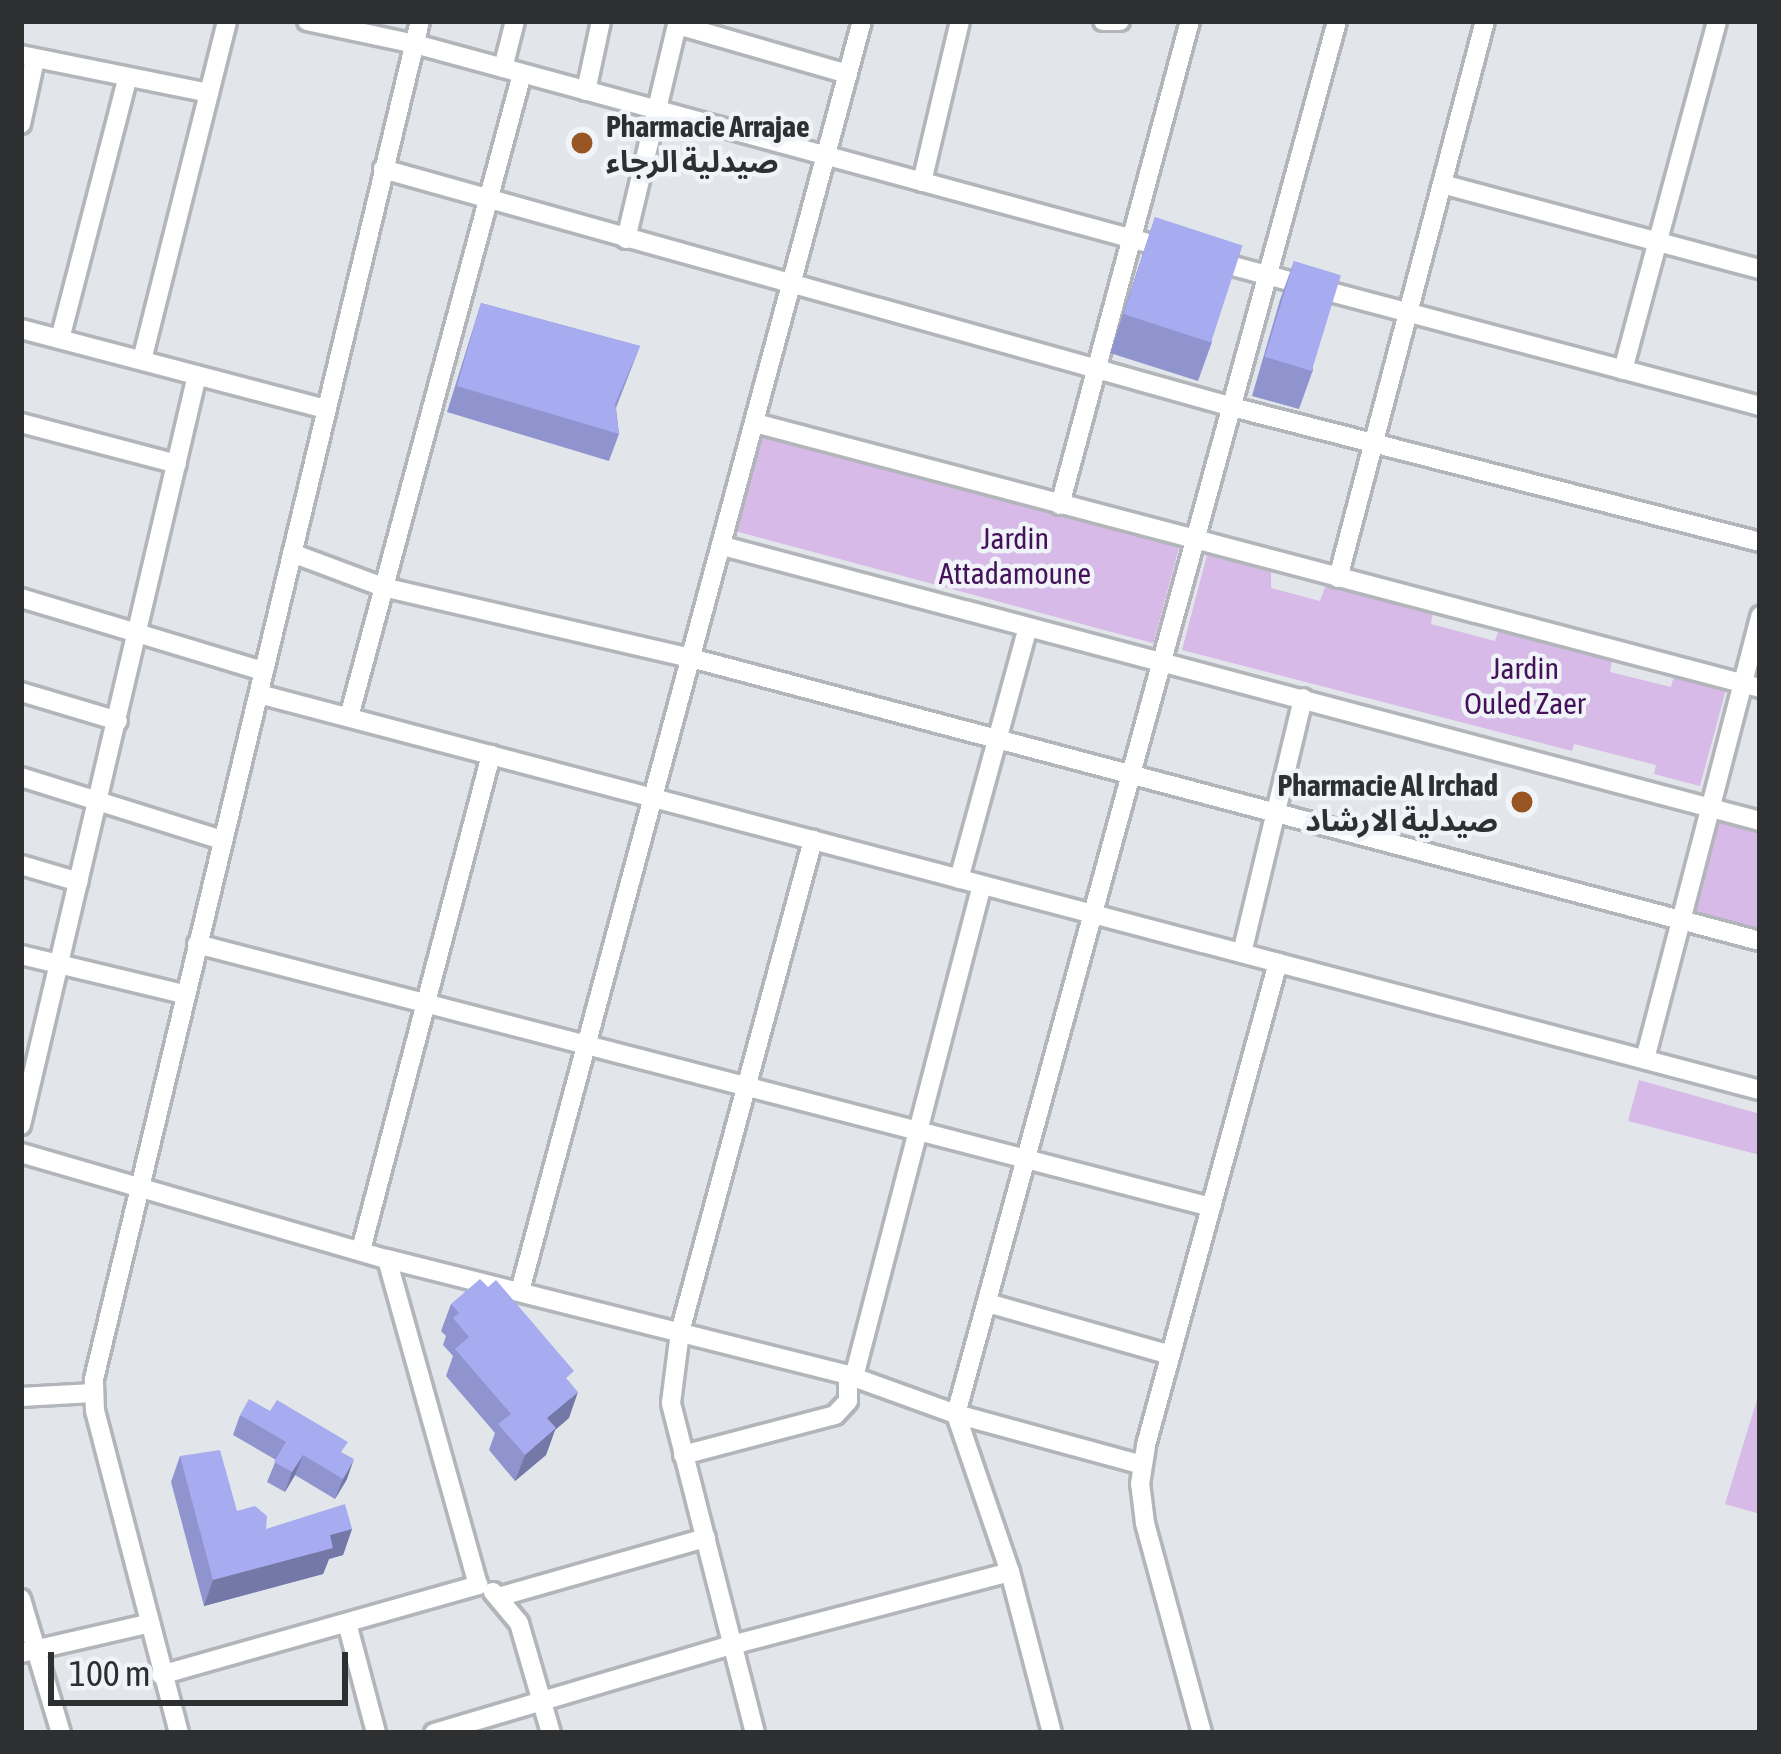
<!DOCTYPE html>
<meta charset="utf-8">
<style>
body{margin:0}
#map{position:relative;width:1781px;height:1754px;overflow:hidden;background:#e2e6ea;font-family:"Asap Condensed","Noto Sans Arabic",sans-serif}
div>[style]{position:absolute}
.green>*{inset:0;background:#d7bae7;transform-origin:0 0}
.roads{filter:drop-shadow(3px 0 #b2b5b9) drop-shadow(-3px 0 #b2b5b9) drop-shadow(0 3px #b2b5b9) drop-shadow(0 -3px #b2b5b9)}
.street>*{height:18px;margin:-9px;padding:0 9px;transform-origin:9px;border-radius:9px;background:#fff}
.wall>*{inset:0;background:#8f94ce}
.shaded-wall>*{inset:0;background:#7478a7}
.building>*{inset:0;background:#a6acef;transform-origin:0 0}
.dots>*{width:33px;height:33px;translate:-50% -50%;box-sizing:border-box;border:6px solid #f0f3f7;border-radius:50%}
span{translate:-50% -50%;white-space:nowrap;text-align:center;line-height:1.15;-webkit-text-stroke:9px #f0f3f7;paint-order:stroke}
.poi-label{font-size:30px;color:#2d2f30;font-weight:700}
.left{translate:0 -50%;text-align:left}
.right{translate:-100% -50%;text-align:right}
.park-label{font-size:30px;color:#44115a}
.frame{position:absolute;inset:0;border:24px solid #2d2f30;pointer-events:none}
.scale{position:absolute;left:48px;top:1652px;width:300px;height:54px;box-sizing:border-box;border:6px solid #2d2f30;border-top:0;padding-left:15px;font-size:36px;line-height:42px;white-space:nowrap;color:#2d2f30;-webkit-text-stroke:9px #f0f3f7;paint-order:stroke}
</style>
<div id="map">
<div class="green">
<i style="left:763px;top:435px;width:431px;height:100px;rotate:15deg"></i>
<i style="clip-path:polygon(1207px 555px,1271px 572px,1271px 588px,1320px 601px,1326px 584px,1433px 612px,1431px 624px,1495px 641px,1500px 626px,1613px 656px,1610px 672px,1671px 687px,1675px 672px,1727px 686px,1700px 786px,1654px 774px,1656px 765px,1574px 744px,1572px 751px,1182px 650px)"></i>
<i style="clip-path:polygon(1719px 821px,1760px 831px,1760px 929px,1695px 912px)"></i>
<i style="clip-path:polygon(1639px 1080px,1760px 1114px,1760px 1155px,1628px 1121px)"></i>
<i style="clip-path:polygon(1760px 1390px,1760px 1514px,1725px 1504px)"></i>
</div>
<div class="roads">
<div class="street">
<i style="left:307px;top:21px;width:110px;rotate:12deg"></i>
<i style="left:415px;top:44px;width:782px;rotate:15.19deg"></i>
<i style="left:1103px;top:21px;width:17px"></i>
<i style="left:678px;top:25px;width:177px;rotate:16.1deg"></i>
<i style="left:21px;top:55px;width:192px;rotate:11.4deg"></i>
<i style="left:503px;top:68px;width:49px;rotate:-75.7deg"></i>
<i style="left:586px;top:91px;width:72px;rotate:-77.9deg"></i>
<i style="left:21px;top:124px;width:66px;rotate:-77.8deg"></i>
<i style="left:383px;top:169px;width:886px;rotate:15.65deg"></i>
<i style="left:1236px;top:408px;width:541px;rotate:14.34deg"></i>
<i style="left:922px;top:182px;width:165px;rotate:-76.7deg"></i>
<i style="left:1442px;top:184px;width:329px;rotate:15deg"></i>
<i style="left:626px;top:239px;width:224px;rotate:-76.6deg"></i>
<i style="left:1214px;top:261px;width:565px;rotate:14.87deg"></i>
<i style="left:21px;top:329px;width:312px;rotate:14.7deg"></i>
<i style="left:60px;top:339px;width:268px;rotate:-75.5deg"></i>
<i style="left:142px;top:360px;width:349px;rotate:-75.9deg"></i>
<i style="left:1623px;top:370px;width:361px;rotate:-74.9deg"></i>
<i style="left:21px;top:423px;width:161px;rotate:14.7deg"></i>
<i style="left:755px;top:423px;width:1039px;rotate:14.77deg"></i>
<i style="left:1060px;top:505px;width:501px;rotate:-74.97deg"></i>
<i style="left:723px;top:546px;width:1073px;rotate:14.85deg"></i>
<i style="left:292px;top:553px;width:97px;rotate:20.5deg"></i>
<i style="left:383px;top:587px;width:316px;rotate:13deg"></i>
<i style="left:691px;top:658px;width:1106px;rotate:14.83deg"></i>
<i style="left:1338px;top:578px;width:576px;rotate:-75.22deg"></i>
<i style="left:21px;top:598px;width:253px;rotate:16.8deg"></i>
<i style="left:21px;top:692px;width:101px;rotate:16.6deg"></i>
<i style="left:259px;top:694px;width:1552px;rotate:14.78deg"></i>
<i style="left:349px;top:717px;width:666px;rotate:-74.94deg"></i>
<i style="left:21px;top:777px;width:211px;rotate:17.4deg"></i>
<i style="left:21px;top:865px;width:60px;rotate:16.3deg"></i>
<i style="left:959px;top:879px;width:261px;rotate:-74.7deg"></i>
<i style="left:197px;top:944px;width:1048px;rotate:14.54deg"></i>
<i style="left:1242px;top:953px;width:262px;rotate:-76.5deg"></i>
<i style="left:21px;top:955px;width:168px;rotate:13.5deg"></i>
<i style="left:1645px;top:1059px;width:458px;rotate:-75.4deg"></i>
<i style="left:21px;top:1125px;width:770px;rotate:-76.79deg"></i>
<i style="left:21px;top:1153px;width:381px;rotate:16.2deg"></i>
<i style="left:387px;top:1259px;width:475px;rotate:14.1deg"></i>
<i style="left:848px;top:1375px;width:115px;rotate:19.9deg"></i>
<i style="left:956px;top:1414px;width:193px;rotate:15.3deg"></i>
<i style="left:361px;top:1250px;width:512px;rotate:-75.28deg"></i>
<i style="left:520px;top:1291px;width:1315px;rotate:-74.93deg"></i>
<i style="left:988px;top:1303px;width:189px;rotate:15.9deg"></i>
<i style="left:854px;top:1377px;width:508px;rotate:-75.42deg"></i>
<i style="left:21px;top:1397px;width:72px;rotate:-3.2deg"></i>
<i style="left:683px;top:1455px;width:157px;rotate:-14.7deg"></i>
<i style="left:835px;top:1415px;width:19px;rotate:-47deg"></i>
<i style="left:848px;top:1401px;width:26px;rotate:-90deg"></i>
<i style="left:493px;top:1592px;width:40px;rotate:50deg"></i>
<i style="left:519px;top:1623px;width:115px;rotate:73.8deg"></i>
<i style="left:502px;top:1596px;width:212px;rotate:-15.9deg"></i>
<i style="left:21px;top:1599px;width:140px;rotate:73.4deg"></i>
<i style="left:347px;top:1623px;width:114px;rotate:75.2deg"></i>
<i style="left:21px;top:1653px;width:129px;rotate:-13deg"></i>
<i style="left:161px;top:1675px;width:330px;rotate:-15.8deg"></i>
<i style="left:478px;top:1585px;width:338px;rotate:-105.6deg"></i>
<i style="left:179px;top:1733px;width:333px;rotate:-104.6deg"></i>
<i style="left:95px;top:1411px;width:32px;rotate:-92deg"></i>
<i style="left:94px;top:1379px;width:1397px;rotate:-76.5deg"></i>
<i style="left:434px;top:1733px;width:311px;rotate:-16.5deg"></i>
<i style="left:732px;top:1645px;width:287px;rotate:-14.7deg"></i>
<i style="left:755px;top:1733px;width:341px;rotate:-104.3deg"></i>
<i style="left:671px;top:1403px;width:72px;rotate:-82.8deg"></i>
<i style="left:680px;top:1332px;width:510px;rotate:-74.87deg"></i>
<i style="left:1052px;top:1733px;width:166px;rotate:-104.6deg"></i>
<i style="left:1010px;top:1572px;width:167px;rotate:-108.9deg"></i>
<i style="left:956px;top:1414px;width:1444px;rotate:-74.7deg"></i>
<i style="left:1202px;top:1733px;width:218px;rotate:-105.2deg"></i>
<i style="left:1145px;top:1523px;width:39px;rotate:-97deg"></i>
<i style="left:1140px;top:1484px;width:39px;rotate:-81deg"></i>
<i style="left:1146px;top:1445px;width:500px;rotate:-74.7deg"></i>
</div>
</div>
<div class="wall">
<i style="clip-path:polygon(1155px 217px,1212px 342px,1198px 381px,1110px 353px)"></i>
<i style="clip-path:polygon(1294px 261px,1313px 370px,1299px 409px,1252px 396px,1280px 300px)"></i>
<i style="clip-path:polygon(481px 303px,640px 346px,616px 408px,619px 434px,609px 461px,447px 412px)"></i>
<i style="clip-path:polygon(451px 1304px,570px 1382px,569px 1418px,555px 1430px,546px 1455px,515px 1481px,489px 1450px,495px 1433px,446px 1376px,453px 1356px,443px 1345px,446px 1336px,441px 1331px)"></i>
<i style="clip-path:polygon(240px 1415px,343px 1454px,347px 1479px,335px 1499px,295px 1475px,285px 1492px,267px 1482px,276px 1460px,233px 1435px)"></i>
<i style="clip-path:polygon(180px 1456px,237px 1511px,266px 1529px,352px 1529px,343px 1555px,329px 1559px,323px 1574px,204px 1606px,171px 1482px)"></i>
</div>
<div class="shaded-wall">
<i style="clip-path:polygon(578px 1392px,569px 1418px,555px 1430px,546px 1455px,515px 1481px,525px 1455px,547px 1418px)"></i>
<i style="clip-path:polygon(303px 1455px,295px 1475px,285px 1492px,292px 1472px)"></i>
<i style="clip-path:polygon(354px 1459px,347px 1479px,335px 1499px,343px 1479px)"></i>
<i style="clip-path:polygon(352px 1529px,343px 1555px,329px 1559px,323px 1574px,204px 1606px,213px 1580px,330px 1535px)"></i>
</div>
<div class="building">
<i style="left:1155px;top:217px;width:92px;height:102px;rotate:18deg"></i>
<i style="left:1294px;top:261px;width:49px;height:100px;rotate:17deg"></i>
<i style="clip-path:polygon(481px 303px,640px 346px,615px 404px,619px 434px,457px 386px)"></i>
<i style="clip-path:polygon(480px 1279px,488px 1287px,496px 1280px,574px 1371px,566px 1378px,578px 1392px,547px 1418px,556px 1428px,525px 1455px,498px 1424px,511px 1414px,455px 1349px,469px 1337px,453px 1318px,459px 1313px,451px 1304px)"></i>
<i style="clip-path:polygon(249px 1399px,270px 1411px,277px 1400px,348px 1442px,341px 1452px,354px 1459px,343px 1479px,303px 1455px,292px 1472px,274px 1462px,286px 1442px,240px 1415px)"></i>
<i style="clip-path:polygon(220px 1450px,237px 1511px,255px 1506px,267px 1516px,266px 1529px,345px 1504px,352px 1529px,330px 1535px,333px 1548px,213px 1580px,180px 1456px)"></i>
</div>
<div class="dots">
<i style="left:582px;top:143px;background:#985625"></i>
<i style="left:1522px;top:802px;background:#985625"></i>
</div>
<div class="poi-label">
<span class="left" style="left:606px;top:143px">Pharmacie Arrajae<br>صيدلية الرجاء</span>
<span class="right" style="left:1498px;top:802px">Pharmacie Al Irchad<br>صيدلية الارشاد</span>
</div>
<div class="park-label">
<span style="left:1015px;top:555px">Jardin<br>Attadamoune</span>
<span style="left:1525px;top:685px">Jardin<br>Ouled Zaer</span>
</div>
<div class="frame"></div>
<div class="scale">100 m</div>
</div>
